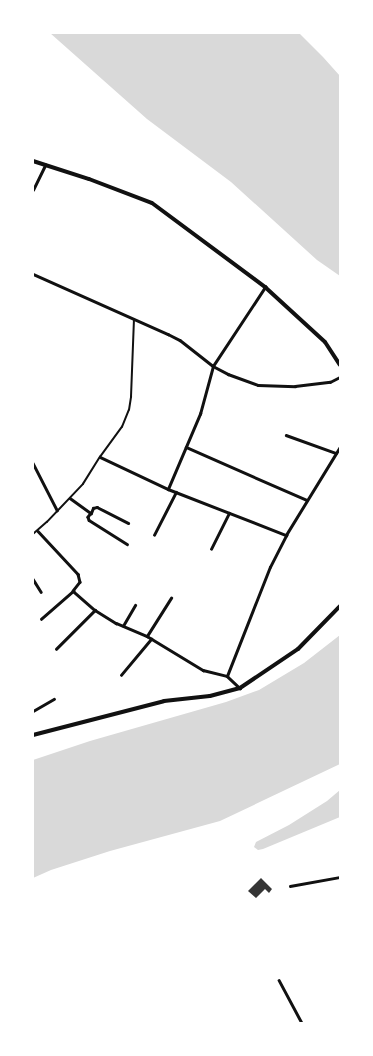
<!DOCTYPE html>
<style>
body{margin:0}
#map{position:relative;width:373px;height:1056px;overflow:hidden;background:#fff;font-family:"DejaVu Sans",sans-serif}
div>[style]{position:absolute}
.water>*{inset:0;background:#d9d9d9}
.building>*{inset:0;background:#353535}
.service>*{height:1.5px;margin:-0.75px;padding:0 0.75px;transform-origin:0.75px;border-radius:0.75px;background:#111}
.minor>*{height:2.5px;margin:-1.25px;padding:0 1.25px;transform-origin:1.25px;border-radius:1.25px;background:#111}
.secondary>*{height:4px;margin:-2px;padding:0 2px;transform-origin:2px;border-radius:2px;background:#111}
span{translate:-50% -50%;white-space:nowrap;text-align:center;line-height:1.15;-webkit-text-stroke:3.5px #fff;paint-order:stroke}
.frame{position:absolute;inset:0;border:34px solid #fff;pointer-events:none}
</style>
<div id="map">
<div class="water">
<i style="clip-path:polygon(50px 33px,299px 33px,323px 57px,340px 76px,340px 276px,317px 260px,231px 182px,147px 119px)"></i>
<i style="clip-path:polygon(340px 635px,340px 764px,220px 821px,110px 851px,51px 870px,33px 878px,33px 760px,90px 741px,226px 702px,259px 690px,304px 663px)"></i>
<i style="clip-path:polygon(340px 790px,340px 817px,263px 849px,258px 850px,254px 847px,256px 842px,289px 825px,327px 801px)"></i>
</div>
<div class="building">
<i style="clip-path:polygon(261px 878px,272px 889px,269px 893px,265px 889px,256px 898px,248px 891px)"></i>
</div>
<div class="service">
<i style="left:33px;top:534px;width:18px;rotate:-41deg"></i>
<i style="left:47px;top:522px;width:52px;rotate:-46.5deg"></i>
<i style="left:83px;top:484px;width:32px;rotate:-58deg"></i>
<i style="left:100px;top:457px;width:37px;rotate:-54deg"></i>
<i style="left:122px;top:427px;width:18px;rotate:-68deg"></i>
<i style="left:129px;top:410px;width:13px;rotate:-81deg"></i>
<i style="left:131px;top:397px;width:77px;rotate:-87.8deg"></i>
</div>
<div class="minor">
<i style="left:33px;top:190px;width:28px;rotate:-64deg"></i>
<i style="left:33px;top:274px;width:148px;rotate:24deg"></i>
<i style="left:168px;top:334px;width:13px;rotate:27deg"></i>
<i style="left:180px;top:340px;width:42px;rotate:38.2deg"></i>
<i style="left:213px;top:366px;width:17px;rotate:28deg"></i>
<i style="left:228px;top:374px;width:32px;rotate:20deg"></i>
<i style="left:258px;top:385px;width:37px;rotate:2deg"></i>
<i style="left:295px;top:386px;width:35px;rotate:-7deg"></i>
<i style="left:330px;top:382px;width:11px;rotate:-27deg"></i>
<i style="left:286px;top:435px;width:53px;rotate:19.8deg"></i>
<i style="left:186px;top:447px;width:132px;rotate:23.7deg"></i>
<i style="left:100px;top:457px;width:75px;rotate:25.2deg"></i>
<i style="left:168px;top:489px;width:127px;rotate:21.3deg"></i>
<i style="left:33px;top:463px;width:53px;rotate:62.9deg"></i>
<i style="left:168px;top:489px;width:82px;rotate:-66.9deg"></i>
<i style="left:200px;top:414px;width:50px;rotate:-74.8deg"></i>
<i style="left:213px;top:366px;width:95px;rotate:-56.6deg"></i>
<i style="left:70px;top:498px;width:26px;rotate:36deg"></i>
<i style="left:91px;top:513px;width:5px;rotate:-68deg"></i>
<i style="left:93px;top:508px;width:4px;rotate:-14deg"></i>
<i style="left:97px;top:507px;width:35px;rotate:27deg"></i>
<i style="left:91px;top:513px;width:5px;rotate:127deg"></i>
<i style="left:88px;top:517px;width:3px;rotate:72deg"></i>
<i style="left:89px;top:520px;width:45px;rotate:32.3deg"></i>
<i style="left:38px;top:531px;width:59px;rotate:47.1deg"></i>
<i style="left:78px;top:574px;width:8px;rotate:76deg"></i>
<i style="left:80px;top:582px;width:11px;rotate:128deg"></i>
<i style="left:73px;top:591px;width:29px;rotate:41deg"></i>
<i style="left:95px;top:610px;width:25px;rotate:32deg"></i>
<i style="left:116px;top:623px;width:34px;rotate:23deg"></i>
<i style="left:147px;top:636px;width:66px;rotate:31.3deg"></i>
<i style="left:203px;top:670px;width:25px;rotate:14deg"></i>
<i style="left:227px;top:676px;width:18px;rotate:43deg"></i>
<i style="left:154px;top:535px;width:48px;rotate:-62.9deg"></i>
<i style="left:211px;top:549px;width:40px;rotate:-63.4deg"></i>
<i style="left:33px;top:579px;width:15px;rotate:58deg"></i>
<i style="left:41px;top:619px;width:43px;rotate:-41.2deg"></i>
<i style="left:123px;top:626px;width:24px;rotate:-60deg"></i>
<i style="left:147px;top:636px;width:45px;rotate:-57.7deg"></i>
<i style="left:56px;top:649px;width:55px;rotate:-45deg"></i>
<i style="left:121px;top:675px;width:47px;rotate:-50.2deg"></i>
<i style="left:227px;top:676px;width:117px;rotate:-68.5deg"></i>
<i style="left:270px;top:567px;width:36px;rotate:-63deg"></i>
<i style="left:286px;top:535px;width:103px;rotate:-58.5deg"></i>
<i style="left:33px;top:711px;width:24px;rotate:-30deg"></i>
<i style="left:290px;top:886px;width:51px;rotate:-10.2deg"></i>
<i style="left:279px;top:980px;width:49px;rotate:61.9deg"></i>
</div>
<div class="secondary">
<i style="left:33px;top:161px;width:59px;rotate:17.8deg"></i>
<i style="left:89px;top:179px;width:67px;rotate:20.9deg"></i>
<i style="left:152px;top:203px;width:141px;rotate:36.6deg"></i>
<i style="left:265px;top:287px;width:81px;rotate:42.5deg"></i>
<i style="left:325px;top:342px;width:27px;rotate:57deg"></i>
<i style="left:33px;top:735px;width:135px;rotate:-14.5deg"></i>
<i style="left:164px;top:701px;width:46px;rotate:-6.2deg"></i>
<i style="left:210px;top:696px;width:31px;rotate:-15deg"></i>
<i style="left:240px;top:688px;width:70px;rotate:-33.9deg"></i>
<i style="left:298px;top:649px;width:60px;rotate:-45.7deg"></i>
</div>
<div class="frame"></div>
</div>
